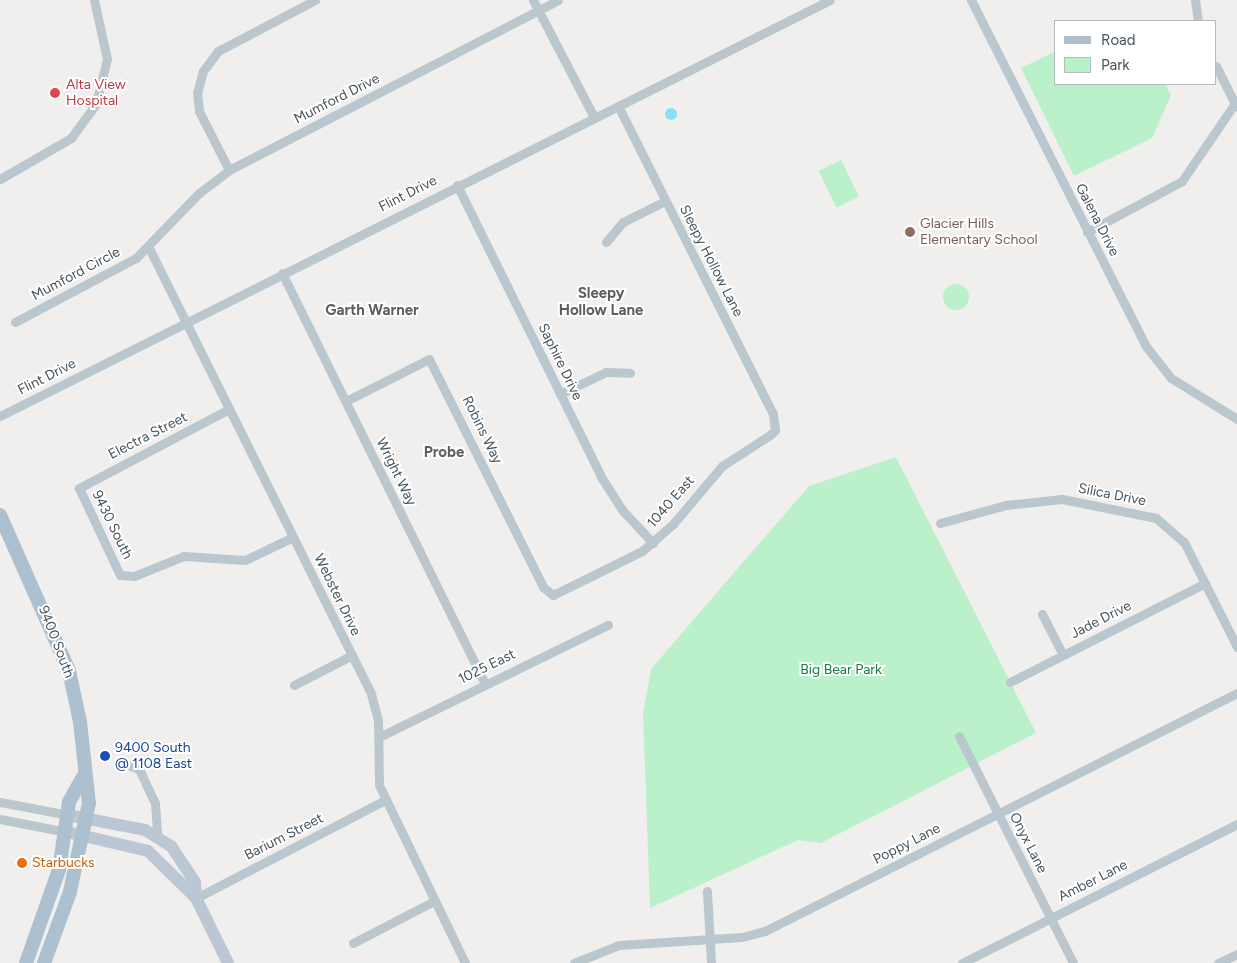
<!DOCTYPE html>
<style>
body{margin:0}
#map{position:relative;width:1237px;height:963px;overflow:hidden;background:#f1eeee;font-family:Figtree,sans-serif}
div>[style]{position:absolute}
.green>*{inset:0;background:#baf1cb;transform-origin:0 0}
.round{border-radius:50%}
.water>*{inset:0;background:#85e2f1}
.minor>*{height:9px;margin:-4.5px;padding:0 4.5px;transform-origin:4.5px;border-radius:4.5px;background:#bbc7ce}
.secondary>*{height:12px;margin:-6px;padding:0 6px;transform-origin:6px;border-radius:6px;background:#bbc8d3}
.primary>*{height:14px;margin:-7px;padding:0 7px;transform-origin:7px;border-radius:7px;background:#acc0cf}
.dots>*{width:14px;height:14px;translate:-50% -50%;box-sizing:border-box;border:2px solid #fff;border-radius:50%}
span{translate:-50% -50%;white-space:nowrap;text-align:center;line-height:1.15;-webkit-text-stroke:4px #fff;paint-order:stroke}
.health-label{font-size:14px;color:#be3a42}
.left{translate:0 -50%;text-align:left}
.street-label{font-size:14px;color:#45535d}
.education-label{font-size:14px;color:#785e54}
.park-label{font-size:14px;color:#128242}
.transit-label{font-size:14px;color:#164399}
.food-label{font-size:14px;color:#c56008}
.neighbourhood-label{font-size:15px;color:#5a5f64;font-weight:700}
.legend{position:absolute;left:1054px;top:20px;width:162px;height:65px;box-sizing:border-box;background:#fff;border:1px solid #b5babe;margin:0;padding:6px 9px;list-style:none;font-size:15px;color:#45535d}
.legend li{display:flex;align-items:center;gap:10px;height:25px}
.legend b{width:25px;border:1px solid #b5babe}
</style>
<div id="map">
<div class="green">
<i style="clip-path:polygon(1056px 51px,1056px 84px,1165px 84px,1171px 95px,1152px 138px,1074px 176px,1021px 68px)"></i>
<i style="left:841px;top:160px;width:41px;height:25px;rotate:64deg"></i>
<i class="round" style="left:943px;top:284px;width:26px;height:26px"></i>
<i style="clip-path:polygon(896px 457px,1036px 733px,821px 843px,798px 840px,650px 908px,643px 714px,651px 669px,809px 486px)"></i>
</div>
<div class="water">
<i class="round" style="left:665px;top:108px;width:12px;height:12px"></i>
</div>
<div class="minor">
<i style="left:533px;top:0;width:132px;rotate:62.5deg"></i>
<i style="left:971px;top:0;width:386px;rotate:63.2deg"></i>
<i style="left:1145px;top:345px;width:42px;rotate:51.8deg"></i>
<i style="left:1171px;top:378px;width:78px;rotate:31.8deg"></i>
<i style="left:1195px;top:0;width:21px;rotate:82deg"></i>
<i style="left:1216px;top:66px;width:45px;rotate:63.4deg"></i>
<i style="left:229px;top:170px;width:66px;rotate:-117deg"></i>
<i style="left:199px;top:111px;width:18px;rotate:-96deg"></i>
<i style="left:197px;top:93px;width:23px;rotate:-75deg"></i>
<i style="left:203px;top:71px;width:25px;rotate:-53deg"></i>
<i style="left:218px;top:51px;width:110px;rotate:-27.7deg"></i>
<i style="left:0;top:179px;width:82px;rotate:-30deg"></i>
<i style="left:71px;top:138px;width:42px;rotate:-53.7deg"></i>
<i style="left:96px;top:104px;width:46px;rotate:-76.3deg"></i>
<i style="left:107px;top:59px;width:60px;rotate:-102.4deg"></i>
<i style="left:457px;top:185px;width:326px;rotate:63.7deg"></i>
<i style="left:601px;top:477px;width:40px;rotate:57.1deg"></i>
<i style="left:623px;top:511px;width:44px;rotate:46.8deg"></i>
<i style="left:1087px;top:232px;width:108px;rotate:-28.2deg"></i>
<i style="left:1182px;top:181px;width:98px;rotate:-55.8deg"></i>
<i style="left:606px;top:242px;width:26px;rotate:-50deg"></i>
<i style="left:623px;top:222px;width:47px;rotate:-26.6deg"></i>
<i style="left:149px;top:248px;width:498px;rotate:63.5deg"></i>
<i style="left:371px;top:694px;width:27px;rotate:75deg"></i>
<i style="left:378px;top:720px;width:65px;rotate:89.1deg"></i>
<i style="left:379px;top:785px;width:198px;rotate:64.2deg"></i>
<i style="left:282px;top:273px;width:458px;rotate:63.7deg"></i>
<i style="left:15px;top:322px;width:137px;rotate:-27.9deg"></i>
<i style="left:136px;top:258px;width:91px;rotate:-45.9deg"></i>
<i style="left:199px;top:193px;width:38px;rotate:-37deg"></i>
<i style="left:229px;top:170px;width:370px;rotate:-27.3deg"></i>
<i style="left:560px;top:394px;width:51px;rotate:-25.6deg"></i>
<i style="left:606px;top:372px;width:24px;rotate:2deg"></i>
<i style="left:346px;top:401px;width:93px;rotate:-26.8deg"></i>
<i style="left:429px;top:359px;width:255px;rotate:63.4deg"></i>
<i style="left:543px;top:587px;width:13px;rotate:39deg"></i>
<i style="left:553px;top:595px;width:99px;rotate:-26.3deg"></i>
<i style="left:642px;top:551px;width:41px;rotate:-41.1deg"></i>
<i style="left:673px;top:524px;width:76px;rotate:-49.8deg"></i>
<i style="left:722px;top:466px;width:57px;rotate:-32.9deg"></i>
<i style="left:770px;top:435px;width:7px;rotate:-45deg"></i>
<i style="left:775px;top:430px;width:16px;rotate:-97deg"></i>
<i style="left:773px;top:414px;width:345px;rotate:-116.7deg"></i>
<i style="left:229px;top:409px;width:170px;rotate:152.2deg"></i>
<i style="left:79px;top:488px;width:96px;rotate:64.8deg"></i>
<i style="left:120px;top:575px;width:14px;rotate:4deg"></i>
<i style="left:134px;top:576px;width:54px;rotate:-21.8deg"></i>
<i style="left:184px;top:556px;width:61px;rotate:3.8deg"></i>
<i style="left:245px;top:560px;width:53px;rotate:-25.6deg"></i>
<i style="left:0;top:416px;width:928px;rotate:-26.62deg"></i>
<i style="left:940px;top:523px;width:68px;rotate:-15.3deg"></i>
<i style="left:1006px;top:505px;width:56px;rotate:-6.1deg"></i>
<i style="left:1062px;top:499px;width:96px;rotate:11.4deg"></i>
<i style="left:1156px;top:518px;width:37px;rotate:41deg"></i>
<i style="left:1184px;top:542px;width:118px;rotate:63.2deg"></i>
<i style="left:1042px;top:614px;width:46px;rotate:62.9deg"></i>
<i style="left:1010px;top:682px;width:219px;rotate:-26.9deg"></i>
<i style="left:294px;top:685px;width:65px;rotate:-27.3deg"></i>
<i style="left:959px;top:736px;width:254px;rotate:63.3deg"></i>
<i style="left:379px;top:737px;width:255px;rotate:-26.1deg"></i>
<i style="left:125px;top:764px;width:15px;rotate:20deg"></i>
<i style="left:139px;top:769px;width:38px;rotate:65deg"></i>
<i style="left:155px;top:803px;width:32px;rotate:86deg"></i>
<i style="left:0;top:802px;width:69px;rotate:10.8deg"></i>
<i style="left:0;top:819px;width:68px;rotate:11deg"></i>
<i style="left:707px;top:891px;width:72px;rotate:86.8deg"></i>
<i style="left:196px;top:898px;width:213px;rotate:-27.4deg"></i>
<i style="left:353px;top:943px;width:91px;rotate:-27.4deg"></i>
<i style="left:574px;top:963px;width:48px;rotate:-21.8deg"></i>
<i style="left:619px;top:945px;width:123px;rotate:-3.7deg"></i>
<i style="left:742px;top:937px;width:24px;rotate:-15deg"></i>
<i style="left:765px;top:931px;width:529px;rotate:-26.76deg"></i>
<i style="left:962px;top:963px;width:308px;rotate:-26.8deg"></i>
<i style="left:1218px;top:963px;width:21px;rotate:-25deg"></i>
</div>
<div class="secondary">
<i style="left:68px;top:815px;width:78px;rotate:11deg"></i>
<i style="left:145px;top:830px;width:31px;rotate:32deg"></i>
<i style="left:171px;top:846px;width:43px;rotate:56.3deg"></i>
<i style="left:195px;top:882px;width:16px;rotate:86deg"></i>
<i style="left:196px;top:898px;width:72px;rotate:63.8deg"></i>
<i style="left:67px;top:832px;width:83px;rotate:13.2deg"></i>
<i style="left:148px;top:851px;width:67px;rotate:44.4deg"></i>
</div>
<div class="primary">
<i style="left:0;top:515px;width:171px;rotate:66.1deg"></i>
<i style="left:69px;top:671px;width:52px;rotate:77.8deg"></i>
<i style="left:80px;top:722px;width:81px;rotate:83.7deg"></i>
<i style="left:89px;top:803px;width:91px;rotate:102.1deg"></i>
<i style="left:70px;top:892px;width:76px;rotate:110.1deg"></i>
<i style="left:26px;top:963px;width:99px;rotate:-70.5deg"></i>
<i style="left:59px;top:870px;width:69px;rotate:-81.6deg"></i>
<i style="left:69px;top:802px;width:29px;rotate:-61deg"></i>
</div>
<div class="dots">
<i style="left:55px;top:93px;background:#e0444e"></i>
<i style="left:910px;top:232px;background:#8d6e63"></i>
<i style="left:105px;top:756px;background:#1a4fb4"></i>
<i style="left:22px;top:863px;background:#e8710a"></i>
</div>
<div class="health-label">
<span class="left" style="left:66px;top:93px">Alta View<br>Hospital</span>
</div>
<div class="street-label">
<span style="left:337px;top:99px;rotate:-27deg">Mumford Drive</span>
<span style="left:408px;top:194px;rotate:-27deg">Flint Drive</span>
<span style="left:1097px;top:220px;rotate:63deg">Galena Drive</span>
<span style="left:711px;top:261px;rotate:63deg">Sleepy Hollow Lane</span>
<span style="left:76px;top:274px;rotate:-28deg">Mumford Circle</span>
<span style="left:560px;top:362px;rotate:64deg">Saphire Drive</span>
<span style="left:47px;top:377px;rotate:-27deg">Flint Drive</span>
<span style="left:482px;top:430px;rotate:64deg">Robins Way</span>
<span style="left:148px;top:436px;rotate:-27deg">Electra Street</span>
<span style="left:396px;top:472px;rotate:64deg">Wright Way</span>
<span style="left:1112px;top:495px;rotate:11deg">Silica Drive</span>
<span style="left:671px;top:502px;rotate:-49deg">1040 East</span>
<span style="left:112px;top:525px;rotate:64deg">9430 South</span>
<span style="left:337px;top:595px;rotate:64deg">Webster Drive</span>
<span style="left:1101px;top:620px;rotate:-27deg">Jade Drive</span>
<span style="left:56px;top:642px;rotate:69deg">9400 South</span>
<span style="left:487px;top:667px;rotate:-26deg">1025 East</span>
<span style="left:284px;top:837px;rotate:-27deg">Barium Street</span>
<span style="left:1028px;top:843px;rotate:63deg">Onyx Lane</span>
<span style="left:907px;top:844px;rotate:-27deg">Poppy Lane</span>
<span style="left:1093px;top:881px;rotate:-27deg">Amber Lane</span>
</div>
<div class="education-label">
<span class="left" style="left:920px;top:232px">Glacier Hills<br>Elementary School</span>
</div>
<div class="park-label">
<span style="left:841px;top:670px">Big Bear Park</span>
</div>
<div class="transit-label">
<span class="left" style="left:115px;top:756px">9400 South<br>@ 1108 East</span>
</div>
<div class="food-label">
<span class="left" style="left:32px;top:863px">Starbucks</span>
</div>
<div class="neighbourhood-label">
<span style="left:601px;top:302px">Sleepy<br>Hollow Lane</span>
<span style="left:372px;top:311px">Garth Warner</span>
<span style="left:444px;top:453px">Probe</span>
</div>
<ul class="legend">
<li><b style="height:6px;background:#acc0cf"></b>Road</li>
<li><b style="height:14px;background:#baf1cb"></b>Park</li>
</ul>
</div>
